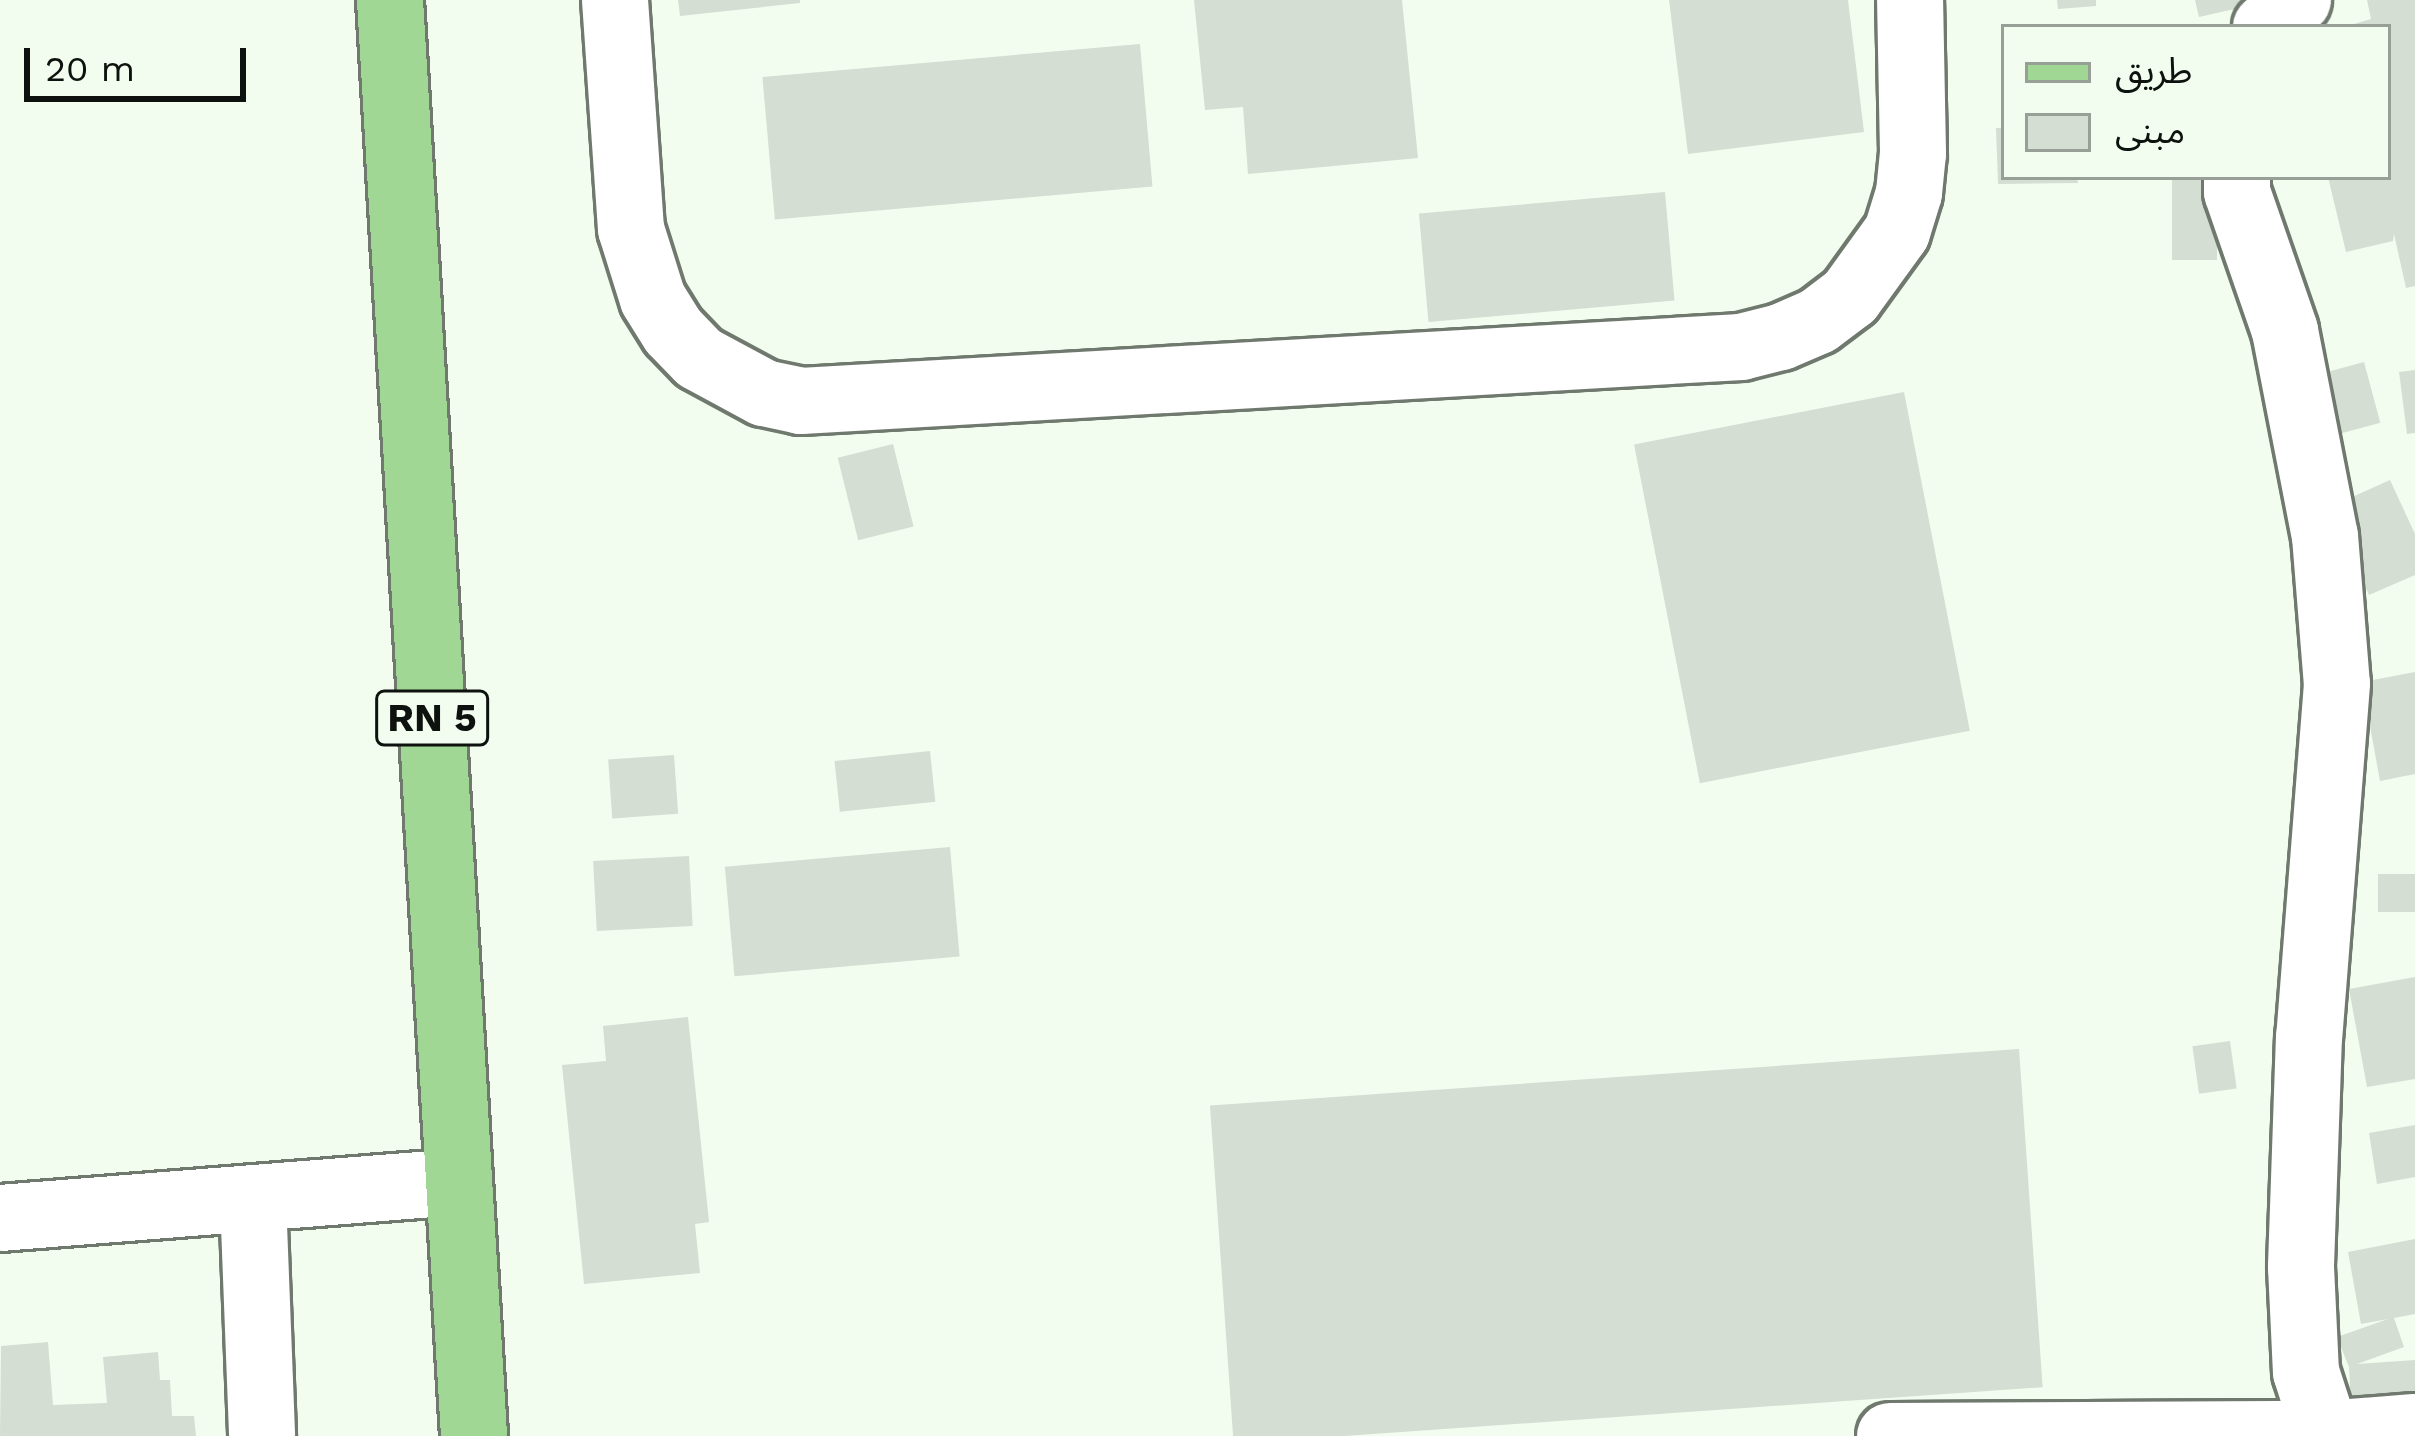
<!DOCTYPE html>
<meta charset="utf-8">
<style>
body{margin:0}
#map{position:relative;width:2415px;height:1436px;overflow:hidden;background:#f2fdf0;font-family:"Work Sans","Noto Sans Arabic",sans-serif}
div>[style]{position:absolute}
.building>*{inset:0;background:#d4ded2;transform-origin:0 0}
.roads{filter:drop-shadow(3px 0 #70796e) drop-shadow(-3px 0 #70796e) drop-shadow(0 3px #70796e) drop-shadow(0 -3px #70796e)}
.minor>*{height:66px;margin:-33px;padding:0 33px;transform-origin:33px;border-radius:33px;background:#fff}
.major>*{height:66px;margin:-33px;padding:0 33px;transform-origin:33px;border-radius:33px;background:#a1d795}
span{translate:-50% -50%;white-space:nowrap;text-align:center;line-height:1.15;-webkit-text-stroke:9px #f2fdf0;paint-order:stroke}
.shield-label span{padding:3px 9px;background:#f2fdf0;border:3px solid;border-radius:9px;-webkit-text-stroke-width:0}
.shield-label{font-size:39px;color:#0e120e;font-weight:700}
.legend{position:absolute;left:2001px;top:24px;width:390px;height:156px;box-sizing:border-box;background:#f2fdf0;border:3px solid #979f96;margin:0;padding:15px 21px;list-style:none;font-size:36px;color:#0e120e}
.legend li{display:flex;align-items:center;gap:24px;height:60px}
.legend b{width:60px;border:3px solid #979f96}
.scale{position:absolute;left:24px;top:48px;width:222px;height:54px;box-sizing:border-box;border:6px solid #0e120e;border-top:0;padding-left:15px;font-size:36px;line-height:42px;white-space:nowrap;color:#0e120e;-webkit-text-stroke:9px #f2fdf0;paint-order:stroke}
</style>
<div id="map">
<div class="building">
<i style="clip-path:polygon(678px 0,800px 0,800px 3px,680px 16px)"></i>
<i style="clip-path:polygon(1194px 0,1402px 0,1418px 158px,1248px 174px,1243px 107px,1205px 110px)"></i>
<i style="clip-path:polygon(1669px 0,1848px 0,1864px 132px,1688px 154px)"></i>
<i style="clip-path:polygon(2057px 0,2096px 0,2096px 6px,2058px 9px)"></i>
<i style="clip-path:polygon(2195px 0,2265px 0,2266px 2px,2199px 17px)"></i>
<i style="clip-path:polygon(2367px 0,2415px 0,2415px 286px,2406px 288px,2394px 234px,2393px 241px,2346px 252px,2328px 177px,2388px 177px,2388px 27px,2344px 27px,2371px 19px)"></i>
<i style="left:1140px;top:44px;width:143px;height:379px;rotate:85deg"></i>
<i style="clip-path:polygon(1996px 128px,2004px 128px,2004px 177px,2077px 177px,2078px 183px,1998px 184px)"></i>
<i style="left:2172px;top:177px;width:45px;height:83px"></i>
<i style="left:1665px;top:192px;width:109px;height:247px;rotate:85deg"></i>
<i style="left:2364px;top:362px;width:63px;height:46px;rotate:75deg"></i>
<i style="clip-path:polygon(2415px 370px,2415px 433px,2407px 434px,2399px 372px)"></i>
<i style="left:1904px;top:392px;width:345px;height:275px;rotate:79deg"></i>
<i style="left:893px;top:444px;width:85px;height:57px;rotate:76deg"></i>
<i style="clip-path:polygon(2390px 480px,2415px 534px,2415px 575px,2369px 595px,2330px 507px)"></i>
<i style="clip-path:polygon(2415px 672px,2415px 774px,2380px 781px,2362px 682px)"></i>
<i style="left:930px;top:751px;width:51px;height:96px;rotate:84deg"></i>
<i style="left:674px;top:755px;width:59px;height:66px;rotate:86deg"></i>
<i style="left:950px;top:847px;width:110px;height:226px;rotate:85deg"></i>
<i style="left:689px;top:856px;width:70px;height:96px;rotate:87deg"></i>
<i style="left:2415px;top:874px;width:38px;height:37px;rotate:90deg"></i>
<i style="clip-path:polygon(2415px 977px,2415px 1079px,2367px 1087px,2349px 989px)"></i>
<i style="clip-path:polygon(688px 1017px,709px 1222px,695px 1224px,700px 1273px,584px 1284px,562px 1065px,606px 1061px,603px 1026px)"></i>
<i style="left:2230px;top:1041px;width:48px;height:38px;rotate:82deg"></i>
<i style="left:2019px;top:1049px;width:339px;height:811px;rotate:86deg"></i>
<i style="clip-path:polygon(2415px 1125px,2415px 1177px,2377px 1184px,2369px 1133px)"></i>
<i style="clip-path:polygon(2415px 1239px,2415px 1314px,2394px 1318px,2404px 1347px,2357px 1364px,2415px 1360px,2415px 1405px,2351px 1409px,2349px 1367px,2337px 1337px,2388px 1319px,2361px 1324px,2348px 1252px)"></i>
<i style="clip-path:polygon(48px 1342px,53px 1405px,107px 1403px,103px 1357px,158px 1352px,160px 1380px,170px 1380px,172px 1416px,194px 1416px,196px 1436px,0 1436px,1px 1346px)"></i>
</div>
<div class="roads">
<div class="minor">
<i style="left:615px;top:0;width:230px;rotate:86deg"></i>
<i style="left:631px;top:229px;width:73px;rotate:72.6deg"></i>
<i style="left:653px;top:299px;width:38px;rotate:58deg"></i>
<i style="left:673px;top:331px;width:37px;rotate:46deg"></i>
<i style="left:699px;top:358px;width:74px;rotate:28.3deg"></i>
<i style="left:764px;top:393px;width:38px;rotate:12deg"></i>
<i style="left:801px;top:401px;width:942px;rotate:-3.29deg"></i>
<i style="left:1741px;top:347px;width:41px;rotate:-14deg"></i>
<i style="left:1781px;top:337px;width:40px;rotate:-23.4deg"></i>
<i style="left:1818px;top:321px;width:40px;rotate:-37deg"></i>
<i style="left:1850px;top:297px;width:80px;rotate:-54.1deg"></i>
<i style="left:1897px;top:232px;width:41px;rotate:-72.9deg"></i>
<i style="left:1909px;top:193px;width:40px;rotate:-84.3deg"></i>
<i style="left:1913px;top:153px;width:153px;rotate:-91.1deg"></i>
<i style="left:2266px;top:27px;width:42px;rotate:-40.2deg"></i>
<i style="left:2237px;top:177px;width:15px;rotate:90deg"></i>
<i style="left:2237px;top:192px;width:147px;rotate:70.9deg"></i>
<i style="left:2285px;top:331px;width:209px;rotate:79deg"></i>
<i style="left:2325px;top:536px;width:148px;rotate:85.4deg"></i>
<i style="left:2337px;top:684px;width:353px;rotate:94.5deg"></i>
<i style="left:2309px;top:1036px;width:231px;rotate:92deg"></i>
<i style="left:2301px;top:1267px;width:105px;rotate:87.3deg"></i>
<i style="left:2306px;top:1372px;width:65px;rotate:72.1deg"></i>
<i style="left:2326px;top:1434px;width:89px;rotate:-4.5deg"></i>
<i style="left:253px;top:1199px;width:237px;rotate:87.8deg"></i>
<i style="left:0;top:1218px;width:460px;rotate:-4.5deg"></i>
<i style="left:1890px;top:1436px;width:436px;rotate:-0.3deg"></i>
</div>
<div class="major">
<i style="left:390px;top:0;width:1438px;rotate:86.65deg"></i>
</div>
</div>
<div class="shield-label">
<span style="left:432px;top:718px">RN 5</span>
</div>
<ul class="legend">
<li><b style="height:15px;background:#a1d795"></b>طريق</li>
<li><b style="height:33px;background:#d4ded2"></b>مبنى</li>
</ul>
<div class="scale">20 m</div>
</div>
